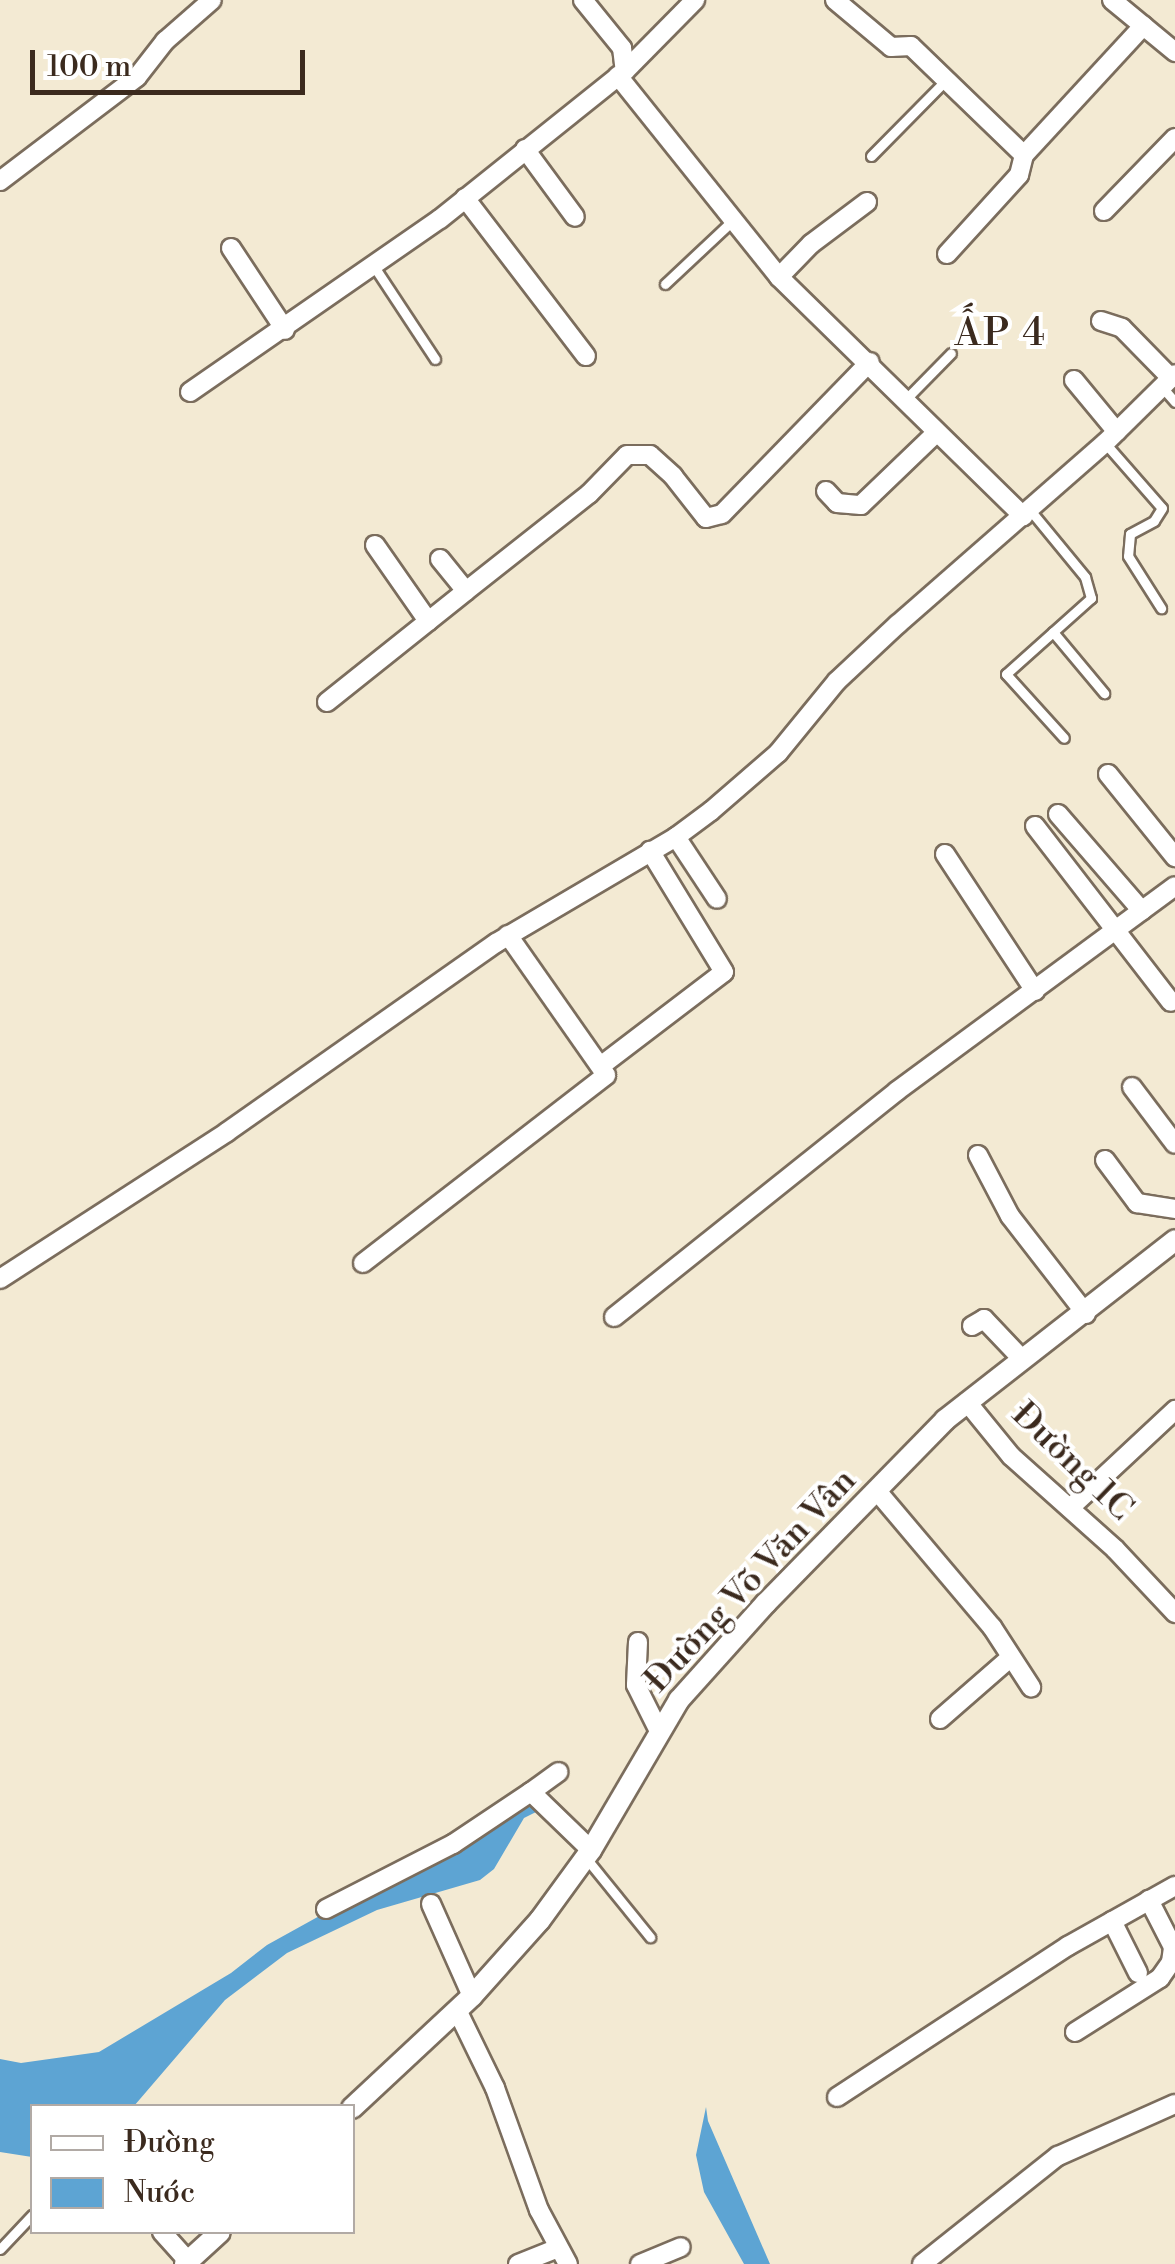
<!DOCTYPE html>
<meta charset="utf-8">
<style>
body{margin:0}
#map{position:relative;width:1175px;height:2264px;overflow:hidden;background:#f3ead3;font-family:"Libre Bodoni",serif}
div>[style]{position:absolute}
.water>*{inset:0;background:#5da4d3}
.roads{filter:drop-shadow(2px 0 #7b6d5d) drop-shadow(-2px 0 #7b6d5d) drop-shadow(0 2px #7b6d5d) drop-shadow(0 -2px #7b6d5d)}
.service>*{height:9px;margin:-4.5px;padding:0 4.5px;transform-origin:4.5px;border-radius:4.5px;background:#fff}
.minor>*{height:18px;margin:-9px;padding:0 9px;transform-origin:9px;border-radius:9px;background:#fff}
.tertiary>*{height:20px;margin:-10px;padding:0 10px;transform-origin:10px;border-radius:10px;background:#fff}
span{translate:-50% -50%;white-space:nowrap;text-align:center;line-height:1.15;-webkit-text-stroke:8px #fff;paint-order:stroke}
.street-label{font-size:35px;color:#3b2a1e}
.neighbourhood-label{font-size:38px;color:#3b2a1e;letter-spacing:2.5px}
.legend{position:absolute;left:30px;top:2104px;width:325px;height:130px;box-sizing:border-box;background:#fff;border:2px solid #b1aaa5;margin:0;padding:12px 18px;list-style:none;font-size:30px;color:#3b2a1e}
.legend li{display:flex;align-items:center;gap:20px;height:50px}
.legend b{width:50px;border:2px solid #b1aaa5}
.scale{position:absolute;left:30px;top:50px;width:275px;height:45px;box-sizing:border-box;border:5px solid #3b2a1e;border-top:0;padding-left:12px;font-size:30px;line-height:35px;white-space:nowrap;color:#3b2a1e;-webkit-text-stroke:8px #fff;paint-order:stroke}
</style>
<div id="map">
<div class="water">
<i style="clip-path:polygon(529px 1800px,538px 1808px,536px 1812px,524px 1818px,494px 1869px,480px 1880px,377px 1910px,287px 1953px,225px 2000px,134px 2106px,32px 2106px,32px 2157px,0 2152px,0 2059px,21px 2063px,99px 2052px,231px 1973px,267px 1945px)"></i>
<i style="clip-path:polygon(706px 2107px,708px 2121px,770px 2264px,744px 2264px,704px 2192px,696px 2155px)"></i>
</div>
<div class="roads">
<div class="service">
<i style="left:871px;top:156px;width:107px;rotate:-45.4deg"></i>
<i style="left:375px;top:268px;width:109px;rotate:56.6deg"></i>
<i style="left:665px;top:284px;width:91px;rotate:-43.2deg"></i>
<i style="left:1162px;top:387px;width:20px;rotate:49deg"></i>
<i style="left:906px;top:399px;width:64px;rotate:-45.6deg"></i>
<i style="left:1105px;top:443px;width:86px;rotate:48.8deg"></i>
<i style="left:1162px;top:508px;width:15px;rotate:122deg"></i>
<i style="left:1154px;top:521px;width:27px;rotate:152deg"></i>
<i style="left:1130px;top:534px;width:22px;rotate:95deg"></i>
<i style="left:1128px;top:556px;width:62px;rotate:57.6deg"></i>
<i style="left:1030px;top:510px;width:87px;rotate:50.6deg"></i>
<i style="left:1085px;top:577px;width:22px;rotate:74deg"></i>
<i style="left:1091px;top:598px;width:114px;rotate:138.2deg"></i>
<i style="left:1006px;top:674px;width:86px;rotate:47.8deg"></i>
<i style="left:1053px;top:632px;width:80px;rotate:50.1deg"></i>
<i style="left:586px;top:1858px;width:102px;rotate:51deg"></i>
<i style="left:0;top:2249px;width:47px;rotate:-46.7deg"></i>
</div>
<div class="minor">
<i style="left:583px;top:0;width:62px;rotate:50.9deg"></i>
<i style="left:622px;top:48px;width:23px;rotate:83deg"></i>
<i style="left:835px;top:0;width:73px;rotate:40deg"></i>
<i style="left:891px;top:47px;width:20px;rotate:-3deg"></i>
<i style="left:911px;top:46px;width:157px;rotate:44deg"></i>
<i style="left:1112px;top:0;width:82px;rotate:39.5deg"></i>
<i style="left:618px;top:76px;width:258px;rotate:51.3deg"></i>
<i style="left:779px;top:277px;width:342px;rotate:44.4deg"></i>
<i style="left:525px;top:149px;width:84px;rotate:53.7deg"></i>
<i style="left:0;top:181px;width:172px;rotate:-37.2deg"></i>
<i style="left:137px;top:77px;width:46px;rotate:-52.1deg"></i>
<i style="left:165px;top:41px;width:62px;rotate:-41.1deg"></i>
<i style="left:465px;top:198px;width:199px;rotate:52.6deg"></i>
<i style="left:1104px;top:211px;width:102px;rotate:-45.8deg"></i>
<i style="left:231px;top:248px;width:98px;rotate:56.6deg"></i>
<i style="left:947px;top:254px;width:107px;rotate:-47.7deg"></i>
<i style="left:1019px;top:175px;width:21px;rotate:-76deg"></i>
<i style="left:1024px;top:155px;width:176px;rotate:-47.3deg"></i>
<i style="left:779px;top:277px;width:46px;rotate:-45.9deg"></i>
<i style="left:811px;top:244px;width:70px;rotate:-36.9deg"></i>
<i style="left:1101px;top:321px;width:22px;rotate:18deg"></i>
<i style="left:1122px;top:328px;width:70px;rotate:45.6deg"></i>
<i style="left:1074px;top:380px;width:67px;rotate:50.4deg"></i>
<i style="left:190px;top:392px;width:304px;rotate:-34.7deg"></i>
<i style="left:440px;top:219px;width:237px;rotate:-38.7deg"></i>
<i style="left:625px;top:71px;width:100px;rotate:-45.4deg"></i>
<i style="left:826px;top:491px;width:16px;rotate:47deg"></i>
<i style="left:837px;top:503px;width:24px;rotate:5deg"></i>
<i style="left:861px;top:505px;width:105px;rotate:-43.8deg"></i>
<i style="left:375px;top:545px;width:93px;rotate:55.1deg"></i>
<i style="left:440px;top:559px;width:41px;rotate:50.9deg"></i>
<i style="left:466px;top:591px;width:157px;rotate:-38.3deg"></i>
<i style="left:589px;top:494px;width:54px;rotate:-45.7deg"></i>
<i style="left:627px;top:455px;width:23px"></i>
<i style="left:650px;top:455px;width:31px;rotate:42deg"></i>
<i style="left:673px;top:476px;width:53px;rotate:51.8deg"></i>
<i style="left:706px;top:518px;width:16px;rotate:-14deg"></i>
<i style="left:722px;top:514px;width:212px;rotate:-45.8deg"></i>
<i style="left:327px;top:702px;width:178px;rotate:-38.6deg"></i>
<i style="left:1108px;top:774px;width:107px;rotate:51.1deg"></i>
<i style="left:1058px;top:814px;width:128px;rotate:49.1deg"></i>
<i style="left:1035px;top:826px;width:222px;rotate:52.3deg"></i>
<i style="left:676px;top:837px;width:74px;rotate:56.5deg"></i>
<i style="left:945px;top:854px;width:164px;rotate:56.7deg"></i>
<i style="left:602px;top:1065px;width:153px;rotate:-37.3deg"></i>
<i style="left:724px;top:972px;width:142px;rotate:-121.4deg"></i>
<i style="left:1132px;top:1087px;width:71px;rotate:53deg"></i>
<i style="left:978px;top:1155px;width:69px;rotate:62.3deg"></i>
<i style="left:1010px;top:1216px;width:124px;rotate:52.2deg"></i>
<i style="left:1105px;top:1160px;width:54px;rotate:53.3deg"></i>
<i style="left:1137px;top:1203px;width:38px;rotate:9deg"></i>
<i style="left:363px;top:1263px;width:307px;rotate:-37.7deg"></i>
<i style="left:606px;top:1075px;width:171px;rotate:-125deg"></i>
<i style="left:0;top:1279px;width:270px;rotate:-32.9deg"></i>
<i style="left:227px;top:1132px;width:329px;rotate:-35.1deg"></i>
<i style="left:496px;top:943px;width:209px;rotate:-30.5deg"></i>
<i style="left:676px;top:837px;width:44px;rotate:-36.6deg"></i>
<i style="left:711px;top:811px;width:89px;rotate:-40.9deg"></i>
<i style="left:778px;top:753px;width:93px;rotate:-50.7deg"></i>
<i style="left:837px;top:681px;width:83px;rotate:-43.1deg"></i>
<i style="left:898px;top:624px;width:275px;rotate:-41.2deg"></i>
<i style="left:1105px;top:443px;width:98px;rotate:-44.6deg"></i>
<i style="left:614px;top:1317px;width:362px;rotate:-38.6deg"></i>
<i style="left:897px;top:1091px;width:345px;rotate:-36.4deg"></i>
<i style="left:972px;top:1326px;width:14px;rotate:-30deg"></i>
<i style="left:984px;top:1319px;width:55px;rotate:46.5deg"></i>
<i style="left:967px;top:1402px;width:70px;rotate:50.8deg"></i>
<i style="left:1011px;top:1456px;width:140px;rotate:41.8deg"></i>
<i style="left:1115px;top:1549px;width:88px;rotate:46.8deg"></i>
<i style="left:877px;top:1491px;width:178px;rotate:49.8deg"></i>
<i style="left:992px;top:1627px;width:72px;rotate:57deg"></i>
<i style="left:1070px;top:1508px;width:144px;rotate:-43deg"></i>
<i style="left:638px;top:1642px;width:43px;rotate:92.7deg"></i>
<i style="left:636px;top:1685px;width:51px;rotate:63.4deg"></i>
<i style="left:940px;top:1719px;width:94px;rotate:-41.1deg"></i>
<i style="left:531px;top:1792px;width:34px;rotate:-36deg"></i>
<i style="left:431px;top:1904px;width:101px;rotate:66deg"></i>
<i style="left:326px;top:1909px;width:143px;rotate:-27.1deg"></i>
<i style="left:453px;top:1844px;width:94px;rotate:-33.7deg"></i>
<i style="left:531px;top:1792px;width:83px;rotate:44deg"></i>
<i style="left:1112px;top:1921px;width:58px;rotate:63.4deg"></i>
<i style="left:457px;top:2010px;width:87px;rotate:64deg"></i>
<i style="left:495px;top:2088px;width:130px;rotate:70.2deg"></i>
<i style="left:539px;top:2210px;width:61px;rotate:61.8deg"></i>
<i style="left:1075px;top:2032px;width:101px;rotate:-32.4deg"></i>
<i style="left:1160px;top:1978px;width:19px;rotate:-55deg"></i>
<i style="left:1171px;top:1962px;width:15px;rotate:-82deg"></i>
<i style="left:1173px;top:1947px;width:53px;rotate:-117.1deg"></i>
<i style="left:837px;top:2097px;width:276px;rotate:-33.2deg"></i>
<i style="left:1068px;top:1946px;width:123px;rotate:-29.3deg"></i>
<i style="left:162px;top:2232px;width:39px;rotate:48deg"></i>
<i style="left:518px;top:2264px;width:43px;rotate:-21.8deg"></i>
<i style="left:640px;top:2264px;width:44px;rotate:-22.5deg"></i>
<i style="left:922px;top:2264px;width:174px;rotate:-38.5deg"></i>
<i style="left:1058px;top:2156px;width:128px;rotate:-24deg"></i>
</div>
<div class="tertiary">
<i style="left:352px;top:2108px;width:164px;rotate:-43deg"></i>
<i style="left:472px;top:1996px;width:102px;rotate:-48.2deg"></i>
<i style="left:540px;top:1920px;width:87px;rotate:-53.9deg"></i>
<i style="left:591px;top:1850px;width:174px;rotate:-59.6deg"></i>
<i style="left:679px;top:1700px;width:130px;rotate:-48.1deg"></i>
<i style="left:766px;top:1603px;width:256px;rotate:-45.6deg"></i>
<i style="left:945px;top:1420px;width:292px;rotate:-38deg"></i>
<i style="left:185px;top:2264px;width:47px;rotate:-42.4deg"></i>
</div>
</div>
<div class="street-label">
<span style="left:1072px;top:1462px;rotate:44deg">Đường 1C</span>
<span style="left:751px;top:1581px;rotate:-47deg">Đường Võ Văn Vân</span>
</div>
<div class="neighbourhood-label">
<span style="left:1001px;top:334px">ẤP 4</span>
</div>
<ul class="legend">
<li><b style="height:12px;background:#fff"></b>Đường</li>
<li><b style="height:28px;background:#5da4d3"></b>Nước</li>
</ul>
<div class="scale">100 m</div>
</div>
